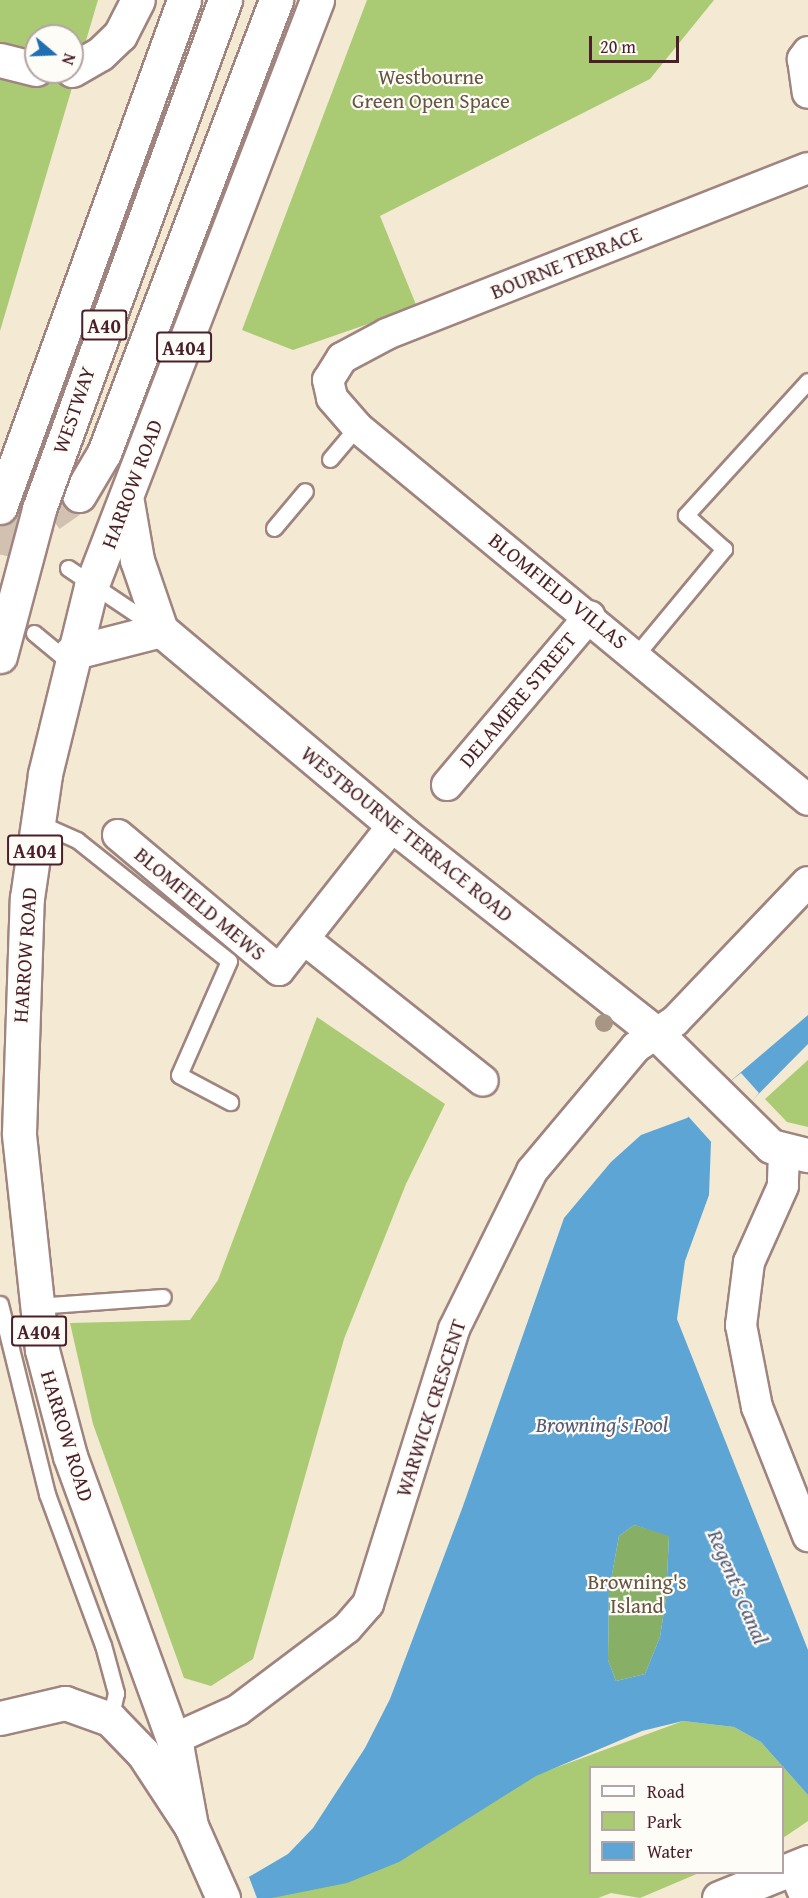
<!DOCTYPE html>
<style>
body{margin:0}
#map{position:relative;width:808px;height:1898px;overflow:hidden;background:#f4e9d3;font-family:"Gentium Book Plus",serif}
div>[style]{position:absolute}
.green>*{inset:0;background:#aacb73}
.forest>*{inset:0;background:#87af65}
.water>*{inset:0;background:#5da5d4}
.pier>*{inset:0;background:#f4e9d3}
.secondary-tunnel>*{height:33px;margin-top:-16.5px;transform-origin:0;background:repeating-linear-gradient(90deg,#d2c1b1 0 33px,transparent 0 49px)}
.primary-tunnel>*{height:33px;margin-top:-16.5px;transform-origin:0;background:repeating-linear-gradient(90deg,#d2c1b1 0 33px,transparent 0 49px)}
.highway-tunnel>*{height:33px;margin-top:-16.5px;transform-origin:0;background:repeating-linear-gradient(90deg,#d2c1b1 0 33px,transparent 0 49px)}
.roads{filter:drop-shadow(2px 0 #9f847f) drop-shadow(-2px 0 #9f847f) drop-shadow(0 2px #9f847f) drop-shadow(0 -2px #9f847f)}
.lane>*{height:15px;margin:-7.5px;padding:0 7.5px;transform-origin:7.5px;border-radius:7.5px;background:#fff}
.street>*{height:30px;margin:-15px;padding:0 15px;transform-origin:15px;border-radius:15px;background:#fff}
.secondary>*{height:33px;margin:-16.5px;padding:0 16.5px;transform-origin:16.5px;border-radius:16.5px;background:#fff}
.primary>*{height:33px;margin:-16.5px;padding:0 16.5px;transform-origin:16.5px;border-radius:16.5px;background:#fff}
.highway>*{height:33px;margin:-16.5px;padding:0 16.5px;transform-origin:16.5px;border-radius:16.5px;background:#fff}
.bridges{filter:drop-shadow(2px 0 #9f847f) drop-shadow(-2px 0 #9f847f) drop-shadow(0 2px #9f847f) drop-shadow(0 -2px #9f847f)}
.highway-bridge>*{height:33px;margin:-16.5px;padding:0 16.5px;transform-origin:16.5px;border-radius:16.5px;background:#fff}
.trees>*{width:18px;height:18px;margin:-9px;border-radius:50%;background:#a69683}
span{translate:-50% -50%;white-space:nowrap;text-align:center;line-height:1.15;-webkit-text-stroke:4.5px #fdfcf7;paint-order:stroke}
.shield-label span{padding:2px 4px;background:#fdfcf7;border:2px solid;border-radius:4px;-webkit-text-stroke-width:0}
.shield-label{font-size:20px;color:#4a1f2b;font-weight:700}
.park-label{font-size:21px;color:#675341}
.street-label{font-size:21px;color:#4a1f2b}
.water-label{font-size:22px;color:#535b77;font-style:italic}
.legend{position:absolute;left:589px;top:1766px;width:195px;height:108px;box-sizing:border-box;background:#fdfcf7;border:2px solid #b5a4a5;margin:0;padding:8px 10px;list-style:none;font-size:18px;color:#4a1f2b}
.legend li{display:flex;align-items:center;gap:12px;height:30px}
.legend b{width:30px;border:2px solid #b5a4a5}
.north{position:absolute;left:24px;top:24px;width:60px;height:60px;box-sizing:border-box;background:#fdfcf7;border:2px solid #b5a4a5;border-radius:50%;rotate:109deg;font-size:16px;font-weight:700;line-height:24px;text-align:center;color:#4a1f2b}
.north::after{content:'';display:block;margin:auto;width:21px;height:27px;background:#1f6fb2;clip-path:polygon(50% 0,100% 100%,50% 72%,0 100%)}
.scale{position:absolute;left:589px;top:36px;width:90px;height:27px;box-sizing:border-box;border:3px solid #4a1f2b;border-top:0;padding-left:8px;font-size:18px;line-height:21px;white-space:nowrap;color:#4a1f2b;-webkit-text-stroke:4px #fdfcf7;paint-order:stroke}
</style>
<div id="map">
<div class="green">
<i style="clip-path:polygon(evenodd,0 0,98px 0,0 331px,0 0,36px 36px,72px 36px,72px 72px,36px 72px,36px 36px)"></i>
<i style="clip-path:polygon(367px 0,714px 0,650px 79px,380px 216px,417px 307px,293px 350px,242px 330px)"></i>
<i style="clip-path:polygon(317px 1017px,445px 1104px,406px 1184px,344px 1339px,253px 1659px,211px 1686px,184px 1678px,93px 1424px,70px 1323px,190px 1320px,218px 1280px)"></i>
<i style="clip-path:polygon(808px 1060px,808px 1127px,787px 1122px,765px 1099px)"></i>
<i style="clip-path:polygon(683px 1721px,734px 1727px,761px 1742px,808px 1795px,808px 1821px,783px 1838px,782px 1768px,590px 1768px,590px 1872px,699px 1873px,640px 1898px,611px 1893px,598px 1898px,270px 1898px,399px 1861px,536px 1775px)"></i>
</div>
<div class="forest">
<i style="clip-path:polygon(634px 1525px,669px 1535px,666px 1598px,660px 1637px,645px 1674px,616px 1681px,608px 1660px,609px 1591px,619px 1536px)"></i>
</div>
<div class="water">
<i style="clip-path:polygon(evenodd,808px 1015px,808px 1044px,711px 1142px,709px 1195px,685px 1261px,677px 1319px,808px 1650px,808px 1795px,761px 1742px,734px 1727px,683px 1721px,642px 1731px,536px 1776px,399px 1862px,347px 1883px,272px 1898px,213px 1898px,288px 1854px,313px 1828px,365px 1748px,390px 1699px,463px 1506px,564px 1218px,611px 1162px,641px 1135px,687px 1118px,808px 1015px,634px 1525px,669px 1536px,666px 1598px,660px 1637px,645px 1674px,616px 1681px,608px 1660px,609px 1591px,619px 1536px,634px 1525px)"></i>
</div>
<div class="pier">
<i style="clip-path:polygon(741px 1073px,759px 1093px,714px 1145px,687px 1115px)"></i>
<i style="clip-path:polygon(249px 1877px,257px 1898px,210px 1898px,212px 1895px)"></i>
</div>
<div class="secondary-tunnel">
<i style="left:3px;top:496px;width:32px;rotate:-44deg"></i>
<i style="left:26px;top:474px;width:78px;rotate:-57.5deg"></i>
</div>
<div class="primary-tunnel">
<i style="left:0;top:554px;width:79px;rotate:-76.1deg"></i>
</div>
<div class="highway-tunnel">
<i style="left:0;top:528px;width:52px;rotate:-14.6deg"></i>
<i style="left:50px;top:515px;width:35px;rotate:-35deg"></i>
</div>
<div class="roads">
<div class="lane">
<i style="left:330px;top:459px;width:42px;rotate:-49.8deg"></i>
<i style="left:274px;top:528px;width:48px;rotate:-50deg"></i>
<i style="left:68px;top:568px;width:107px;rotate:34deg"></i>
<i style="left:34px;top:633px;width:45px;rotate:39.6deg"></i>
<i style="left:636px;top:655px;width:138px;rotate:-50.3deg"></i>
<i style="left:724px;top:549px;width:51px;rotate:-138.2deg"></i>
<i style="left:686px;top:515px;width:181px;rotate:-47.7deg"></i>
<i style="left:39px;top:823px;width:42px;rotate:24.1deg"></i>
<i style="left:77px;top:840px;width:194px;rotate:38.5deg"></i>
<i style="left:229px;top:961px;width:124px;rotate:113.7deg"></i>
<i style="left:179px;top:1075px;width:58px;rotate:27.9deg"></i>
<i style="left:0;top:1304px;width:196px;rotate:76.1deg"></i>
<i style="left:47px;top:1494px;width:161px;rotate:69.7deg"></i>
<i style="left:103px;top:1645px;width:50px;rotate:74.8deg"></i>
<i style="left:116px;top:1693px;width:27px;rotate:103deg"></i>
<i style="left:36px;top:1306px;width:127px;rotate:-4.1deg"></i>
</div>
<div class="street">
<i style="left:808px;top:52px;width:9px;rotate:126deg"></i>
<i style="left:803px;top:59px;width:34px;rotate:82deg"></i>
<i style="left:808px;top:168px;width:453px;rotate:158.5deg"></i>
<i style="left:387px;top:334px;width:51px;rotate:151.9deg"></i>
<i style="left:342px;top:358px;width:26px;rotate:122deg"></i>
<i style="left:328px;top:380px;width:18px;rotate:77deg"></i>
<i style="left:332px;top:398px;width:38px;rotate:49deg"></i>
<i style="left:357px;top:427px;width:585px;rotate:39.59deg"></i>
<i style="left:447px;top:785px;width:221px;rotate:-49.8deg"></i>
<i style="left:118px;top:835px;width:210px;rotate:40deg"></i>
<i style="left:279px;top:970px;width:184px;rotate:-51.8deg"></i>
<i style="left:304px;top:939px;width:228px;rotate:38.4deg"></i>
<i style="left:784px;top:1152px;width:34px;rotate:92deg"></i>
<i style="left:783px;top:1186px;width:83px;rotate:114.1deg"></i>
<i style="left:749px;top:1262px;width:64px;rotate:97.2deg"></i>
<i style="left:741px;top:1325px;width:84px;rotate:79deg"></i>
<i style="left:757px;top:1407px;width:139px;rotate:68.4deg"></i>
<i style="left:174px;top:1739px;width:70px;rotate:-24.4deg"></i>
<i style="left:238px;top:1710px;width:136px;rotate:-37deg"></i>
<i style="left:347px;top:1628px;width:32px;rotate:-49deg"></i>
<i style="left:368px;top:1604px;width:288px;rotate:-72.6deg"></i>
<i style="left:454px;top:1329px;width:176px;rotate:-63.7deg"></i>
<i style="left:532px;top:1171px;width:162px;rotate:-50deg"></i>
<i style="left:636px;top:1047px;width:47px;rotate:-33.7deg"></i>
<i style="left:675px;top:1021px;width:192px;rotate:-46.3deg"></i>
<i style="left:793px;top:1868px;width:33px;rotate:67deg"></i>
</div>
<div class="secondary">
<i style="left:127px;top:502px;width:59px;rotate:80.2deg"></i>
<i style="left:137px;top:560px;width:74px;rotate:71.1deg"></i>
<i style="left:161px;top:630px;width:319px;rotate:40deg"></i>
<i style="left:405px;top:835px;width:321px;rotate:38.3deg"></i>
<i style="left:657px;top:1034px;width:160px;rotate:44.5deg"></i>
<i style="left:771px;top:1146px;width:38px;rotate:14deg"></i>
<i style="left:71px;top:653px;width:93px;rotate:-14.3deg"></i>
<i style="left:719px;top:1898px;width:96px;rotate:-22deg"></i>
</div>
<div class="primary">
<i style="left:0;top:1718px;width:67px;rotate:-13deg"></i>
<i style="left:65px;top:1703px;width:48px;rotate:19.6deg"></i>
<i style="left:110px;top:1719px;width:47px;rotate:45.9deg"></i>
<i style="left:143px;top:1753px;width:87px;rotate:56.7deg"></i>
<i style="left:191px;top:1826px;width:79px;rotate:66deg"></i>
<i style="left:191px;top:1826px;width:77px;rotate:-100.4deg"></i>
<i style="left:177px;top:1750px;width:313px;rotate:-110deg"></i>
<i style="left:70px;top:1456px;width:110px;rotate:-104.8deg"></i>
<i style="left:42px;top:1350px;width:218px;rotate:-96.1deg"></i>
<i style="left:19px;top:1133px;width:235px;rotate:-88.1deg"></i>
<i style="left:27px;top:898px;width:125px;rotate:-81.7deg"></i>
<i style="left:45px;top:774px;width:193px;rotate:-76.2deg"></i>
<i style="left:91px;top:587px;width:629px;rotate:-68.94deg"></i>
</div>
<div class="highway">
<i style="left:0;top:60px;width:37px;rotate:14deg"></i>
<i style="left:72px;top:70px;width:32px;rotate:-30deg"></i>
<i style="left:100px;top:54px;width:28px;rotate:-44deg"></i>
<i style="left:120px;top:35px;width:39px;rotate:-63deg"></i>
<i style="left:79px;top:495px;width:49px;rotate:-59.2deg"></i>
<i style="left:104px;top:453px;width:485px;rotate:-69.2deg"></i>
</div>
</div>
<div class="bridges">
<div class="highway-bridge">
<i style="left:0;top:507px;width:539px;rotate:-70.05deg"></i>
<i style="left:0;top:656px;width:152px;rotate:-75.1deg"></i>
<i style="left:39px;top:509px;width:542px;rotate:-69.93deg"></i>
</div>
</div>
<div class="trees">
<i style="left:604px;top:1023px"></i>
</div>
<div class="shield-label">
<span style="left:104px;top:325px">A40</span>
<span style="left:184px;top:347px">A404</span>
<span style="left:35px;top:850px">A404</span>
<span style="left:39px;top:1331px">A404</span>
</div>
<div class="park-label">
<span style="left:431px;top:89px">Westbourne<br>Green Open Space</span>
<span style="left:637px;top:1594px">Browning's<br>Island</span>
</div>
<div class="street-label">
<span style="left:566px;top:263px;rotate:-22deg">BOURNE TERRACE</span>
<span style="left:74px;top:410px;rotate:-71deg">WESTWAY</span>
<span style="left:132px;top:484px;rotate:-69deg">HARROW ROAD</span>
<span style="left:558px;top:591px;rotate:39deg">BLOMFIELD VILLAS</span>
<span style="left:518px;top:700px;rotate:-50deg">DELAMERE STREET</span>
<span style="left:407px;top:834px;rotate:39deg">WESTBOURNE TERRACE ROAD</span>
<span style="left:200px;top:904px;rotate:40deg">BLOMFIELD MEWS</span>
<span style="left:25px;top:955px;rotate:-86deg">HARROW ROAD</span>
<span style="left:431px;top:1408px;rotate:-72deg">WARWICK CRESCENT</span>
<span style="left:67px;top:1436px;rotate:73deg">HARROW ROAD</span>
</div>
<div class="water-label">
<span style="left:602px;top:1425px">Browning's Pool</span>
<span style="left:738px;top:1587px;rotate:67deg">Regent's Canal</span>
</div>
<ul class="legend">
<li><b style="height:8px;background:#fff"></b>Road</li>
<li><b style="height:16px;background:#aacb73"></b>Park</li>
<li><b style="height:16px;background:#5da5d4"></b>Water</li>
</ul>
<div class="north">N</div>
<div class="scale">20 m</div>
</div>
